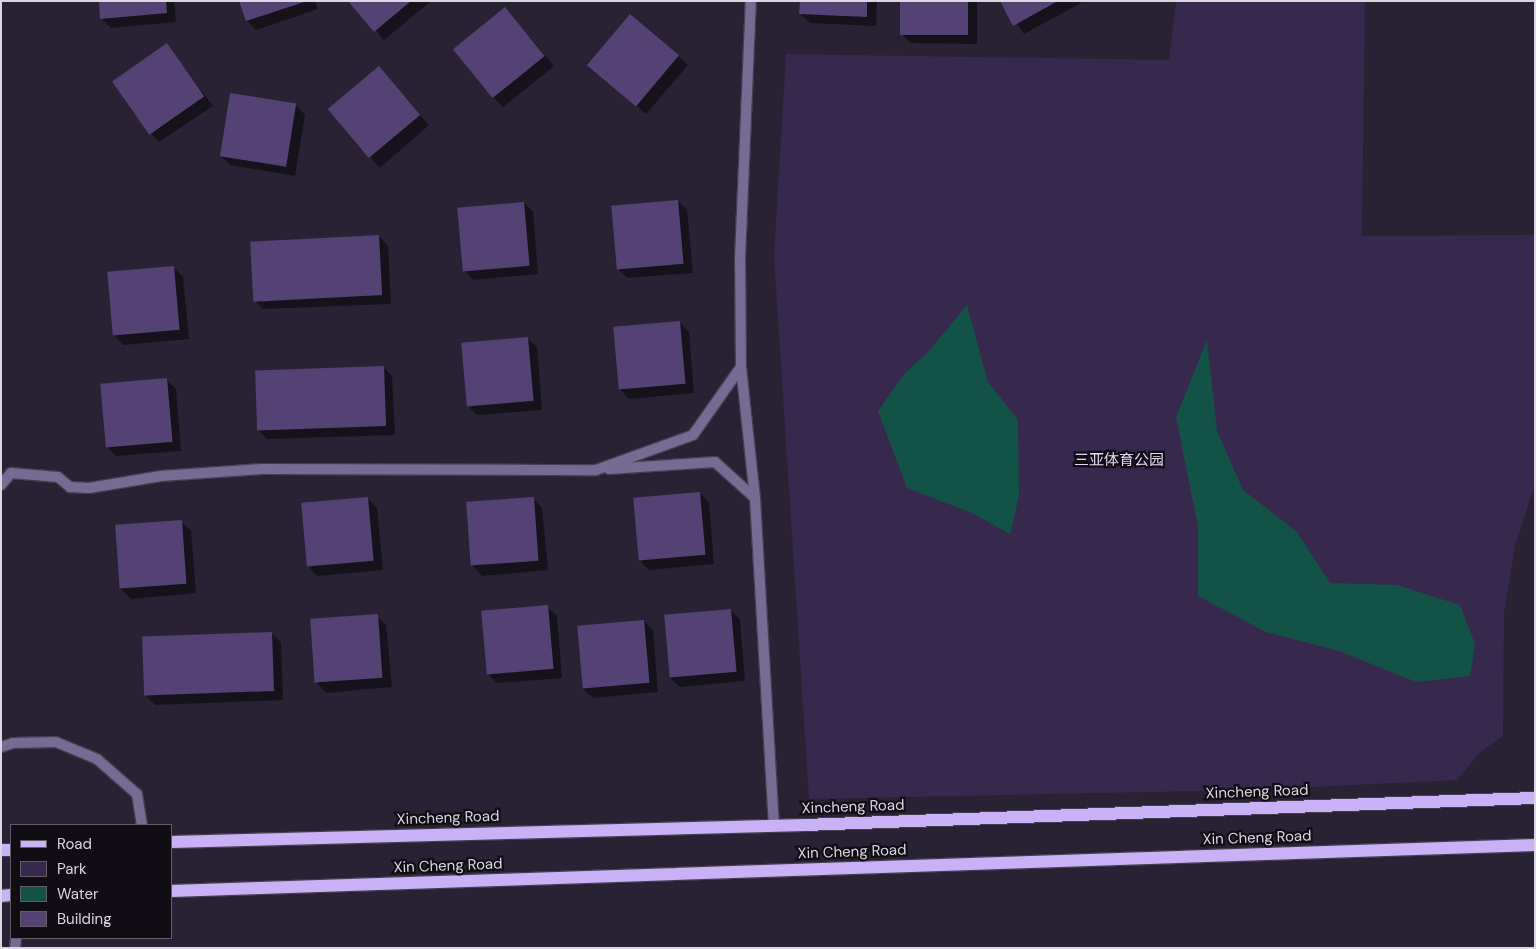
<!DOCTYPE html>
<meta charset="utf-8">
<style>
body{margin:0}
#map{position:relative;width:1536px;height:949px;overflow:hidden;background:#282234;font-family:"DM Sans","Noto Sans SC",sans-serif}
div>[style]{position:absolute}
.green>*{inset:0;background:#37284e}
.water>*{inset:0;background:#135347}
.shadow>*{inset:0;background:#0007;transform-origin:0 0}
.building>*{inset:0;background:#544274;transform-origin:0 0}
.roads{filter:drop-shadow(1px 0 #443f50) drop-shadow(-1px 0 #443f50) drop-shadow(0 1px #443f50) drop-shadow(0 -1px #443f50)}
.service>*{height:10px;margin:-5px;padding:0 5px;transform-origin:5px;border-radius:5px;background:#776a93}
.minor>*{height:10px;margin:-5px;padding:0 5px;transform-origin:5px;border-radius:5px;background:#776a93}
.primary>*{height:12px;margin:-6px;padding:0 6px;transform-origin:6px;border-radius:6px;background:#c8b1f5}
span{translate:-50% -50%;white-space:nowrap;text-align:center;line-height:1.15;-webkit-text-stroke:4.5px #100d15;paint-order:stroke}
.park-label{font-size:15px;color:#e1d7f7}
.street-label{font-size:15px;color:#dad6e2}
.frame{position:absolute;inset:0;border:2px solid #dad6e2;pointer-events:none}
.legend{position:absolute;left:10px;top:824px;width:162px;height:115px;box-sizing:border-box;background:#100d15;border:1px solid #615d67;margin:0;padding:6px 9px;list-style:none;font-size:15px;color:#dad6e2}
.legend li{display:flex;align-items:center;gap:10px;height:25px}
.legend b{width:25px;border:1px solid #615d67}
</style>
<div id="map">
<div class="green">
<i style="clip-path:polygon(1176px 1px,1365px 1px,1362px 236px,1535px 235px,1535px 484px,1515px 546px,1504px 613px,1503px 736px,1479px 753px,1457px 780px,1247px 790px,809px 799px,774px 256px,786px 54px,1169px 60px)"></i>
</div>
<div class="water">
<i style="clip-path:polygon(967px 305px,988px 382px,1018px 420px,1019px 496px,1010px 534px,972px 513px,907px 488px,878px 411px,904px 374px,929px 351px)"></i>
<i style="clip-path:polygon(1207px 340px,1217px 431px,1243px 490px,1297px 532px,1330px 583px,1397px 585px,1460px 605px,1475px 644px,1470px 676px,1416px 682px,1339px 651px,1266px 632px,1198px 596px,1198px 527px,1176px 417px)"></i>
</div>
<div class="shadow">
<i style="clip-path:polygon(100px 1px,174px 1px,176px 22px,111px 28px,101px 18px)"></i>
<i style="clip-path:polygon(240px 1px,315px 1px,318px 9px,256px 30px,247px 21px)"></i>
<i style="clip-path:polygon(350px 1px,431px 1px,384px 40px)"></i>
<i style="clip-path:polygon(801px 1px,877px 1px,876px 26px,810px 23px,800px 14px)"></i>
<i style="clip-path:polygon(901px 1px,977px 1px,977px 44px,911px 43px,901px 34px)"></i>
<i style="clip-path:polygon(1001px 1px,1080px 1px,1081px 3px,1024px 34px)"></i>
<i style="clip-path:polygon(505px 8px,554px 66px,503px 107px,494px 98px)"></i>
<i style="clip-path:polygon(167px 45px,213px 106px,159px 142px,150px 133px)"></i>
<i style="clip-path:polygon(678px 56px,688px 65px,646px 114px,589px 65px)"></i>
<i style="left:379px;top:68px;width:76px;height:65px;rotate:49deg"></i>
<i style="clip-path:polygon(296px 105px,305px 115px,295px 176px,230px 165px,221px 156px)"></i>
<i style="clip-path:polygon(678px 201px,687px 210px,693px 273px,627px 278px,618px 269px)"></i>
<i style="clip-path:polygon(524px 203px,533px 212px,538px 274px,473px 280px,464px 270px)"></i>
<i style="clip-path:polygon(379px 236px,388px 246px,391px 304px,263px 309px,254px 300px)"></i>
<i style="clip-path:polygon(174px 268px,183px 277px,189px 339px,123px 345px,114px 335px)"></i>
<i style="clip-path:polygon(680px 322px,689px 332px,694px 393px,629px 399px,620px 389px)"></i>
<i style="clip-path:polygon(527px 338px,537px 347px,542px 410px,477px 415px,468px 406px)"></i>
<i style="clip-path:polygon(383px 367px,392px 376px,395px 435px,267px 439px,258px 430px)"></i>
<i style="clip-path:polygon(167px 380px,176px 389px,181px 451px,116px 456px,107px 447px)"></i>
<i style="clip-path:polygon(700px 493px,709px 503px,714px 564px,649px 570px,640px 561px)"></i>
<i style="clip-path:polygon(368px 499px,377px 508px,383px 570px,317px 576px,308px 566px)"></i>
<i style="clip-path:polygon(533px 499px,542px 508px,548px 570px,482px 576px,473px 566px)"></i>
<i style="clip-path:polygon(181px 522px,191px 531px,196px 593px,131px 599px,121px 589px)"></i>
<i style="clip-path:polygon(547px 607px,557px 616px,562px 678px,497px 683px,488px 674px)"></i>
<i style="clip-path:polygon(731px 610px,740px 620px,745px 681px,680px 687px,670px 678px)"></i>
<i style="clip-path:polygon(377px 616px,386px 625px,392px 687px,326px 693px,317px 683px)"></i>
<i style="clip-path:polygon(644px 621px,653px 630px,658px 692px,593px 698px,583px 689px)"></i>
<i style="clip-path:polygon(271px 633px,281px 642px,283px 700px,155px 705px,146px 696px)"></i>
</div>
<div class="building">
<i style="clip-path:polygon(99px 1px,166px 1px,167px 13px,100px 19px)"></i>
<i style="clip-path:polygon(239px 1px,304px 1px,304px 2px,246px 21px)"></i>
<i style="clip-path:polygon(348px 1px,411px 1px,374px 32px)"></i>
<i style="clip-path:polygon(800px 1px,867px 1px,867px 17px,799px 14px)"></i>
<i style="left:900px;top:1px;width:68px;height:34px"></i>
<i style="clip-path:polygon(1000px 1px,1058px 1px,1013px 26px)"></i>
<i style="left:505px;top:7px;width:63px;height:67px;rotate:51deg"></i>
<i style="left:630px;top:14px;width:64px;height:67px;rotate:40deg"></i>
<i style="left:167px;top:43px;width:65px;height:67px;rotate:55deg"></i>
<i style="left:379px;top:66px;width:64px;height:67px;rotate:50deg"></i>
<i style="left:230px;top:93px;width:67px;height:64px;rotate:9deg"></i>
<i style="left:678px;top:200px;width:64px;height:67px;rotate:85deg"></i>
<i style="left:524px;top:202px;width:64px;height:67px;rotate:85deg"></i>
<i style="left:379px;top:235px;width:60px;height:129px;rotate:87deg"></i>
<i style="left:174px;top:266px;width:64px;height:67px;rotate:85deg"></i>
<i style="left:680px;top:321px;width:63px;height:67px;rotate:85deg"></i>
<i style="left:528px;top:337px;width:64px;height:67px;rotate:85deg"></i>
<i style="left:384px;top:366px;width:60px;height:129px;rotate:88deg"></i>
<i style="left:167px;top:378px;width:64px;height:67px;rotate:85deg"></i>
<i style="left:700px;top:492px;width:63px;height:67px;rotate:85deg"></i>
<i style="left:368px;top:497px;width:64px;height:67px;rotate:85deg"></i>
<i style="left:534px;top:497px;width:64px;height:68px;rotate:86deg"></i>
<i style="left:182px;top:520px;width:64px;height:67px;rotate:86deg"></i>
<i style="left:548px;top:605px;width:64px;height:67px;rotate:85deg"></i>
<i style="left:731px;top:609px;width:63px;height:67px;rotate:85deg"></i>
<i style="left:378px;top:614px;width:64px;height:68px;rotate:86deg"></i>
<i style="left:644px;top:620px;width:63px;height:67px;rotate:85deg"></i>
<i style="left:272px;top:632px;width:59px;height:130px;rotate:88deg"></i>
</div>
<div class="roads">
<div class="service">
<i style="left:741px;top:367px;width:132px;rotate:83.9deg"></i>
<i style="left:755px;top:498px;width:329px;rotate:86.7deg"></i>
<i style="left:609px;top:469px;width:106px;rotate:-3.8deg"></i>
<i style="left:715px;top:462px;width:54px;rotate:42deg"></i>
<i style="left:1px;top:485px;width:16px;rotate:-50deg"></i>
<i style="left:11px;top:473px;width:47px;rotate:4.9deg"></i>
<i style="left:58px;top:477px;width:16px;rotate:40deg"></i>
<i style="left:70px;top:487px;width:19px;rotate:3deg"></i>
<i style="left:89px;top:488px;width:73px;rotate:-9.5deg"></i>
<i style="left:161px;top:476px;width:101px;rotate:-4deg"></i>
<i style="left:262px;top:469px;width:334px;rotate:0.2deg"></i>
<i style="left:596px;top:470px;width:103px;rotate:-19.8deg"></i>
<i style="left:693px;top:435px;width:83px;rotate:-54.8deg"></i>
<i style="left:741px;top:367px;width:108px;rotate:-90.5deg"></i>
<i style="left:740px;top:259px;width:258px;rotate:-87.6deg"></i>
<i style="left:1px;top:747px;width:13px;rotate:-18deg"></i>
<i style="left:13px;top:743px;width:43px;rotate:-1.3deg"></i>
<i style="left:56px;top:742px;width:44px;rotate:22.5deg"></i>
<i style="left:97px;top:759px;width:53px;rotate:41.2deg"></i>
<i style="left:137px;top:794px;width:31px;rotate:81deg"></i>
</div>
<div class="minor">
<i style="left:15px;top:948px;width:10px;rotate:-84deg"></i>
</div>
<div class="primary">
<i style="left:171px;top:842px;width:634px;rotate:-1.54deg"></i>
<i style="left:805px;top:825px;width:730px;rotate:-2.12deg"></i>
<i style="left:1px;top:850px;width:10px"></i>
<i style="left:171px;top:891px;width:1365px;rotate:-1.93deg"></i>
<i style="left:1px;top:896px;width:10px;rotate:-6deg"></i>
</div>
</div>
<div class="park-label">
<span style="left:1119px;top:461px">三亚体育公园</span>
</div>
<div class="street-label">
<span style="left:1257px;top:792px;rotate:-2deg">Xincheng Road</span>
<span style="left:853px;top:807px;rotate:-2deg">Xincheng Road</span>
<span style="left:448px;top:818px;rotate:-2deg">Xincheng Road</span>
<span style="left:1257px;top:838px;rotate:-2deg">Xin Cheng Road</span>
<span style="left:852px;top:852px;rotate:-2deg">Xin Cheng Road</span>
<span style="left:448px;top:866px;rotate:-2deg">Xin Cheng Road</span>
</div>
<div class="frame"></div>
<ul class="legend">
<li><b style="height:6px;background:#c8b1f5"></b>Road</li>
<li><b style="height:14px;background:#37284e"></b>Park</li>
<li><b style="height:14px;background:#135347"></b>Water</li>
<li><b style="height:14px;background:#544274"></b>Building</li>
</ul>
</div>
